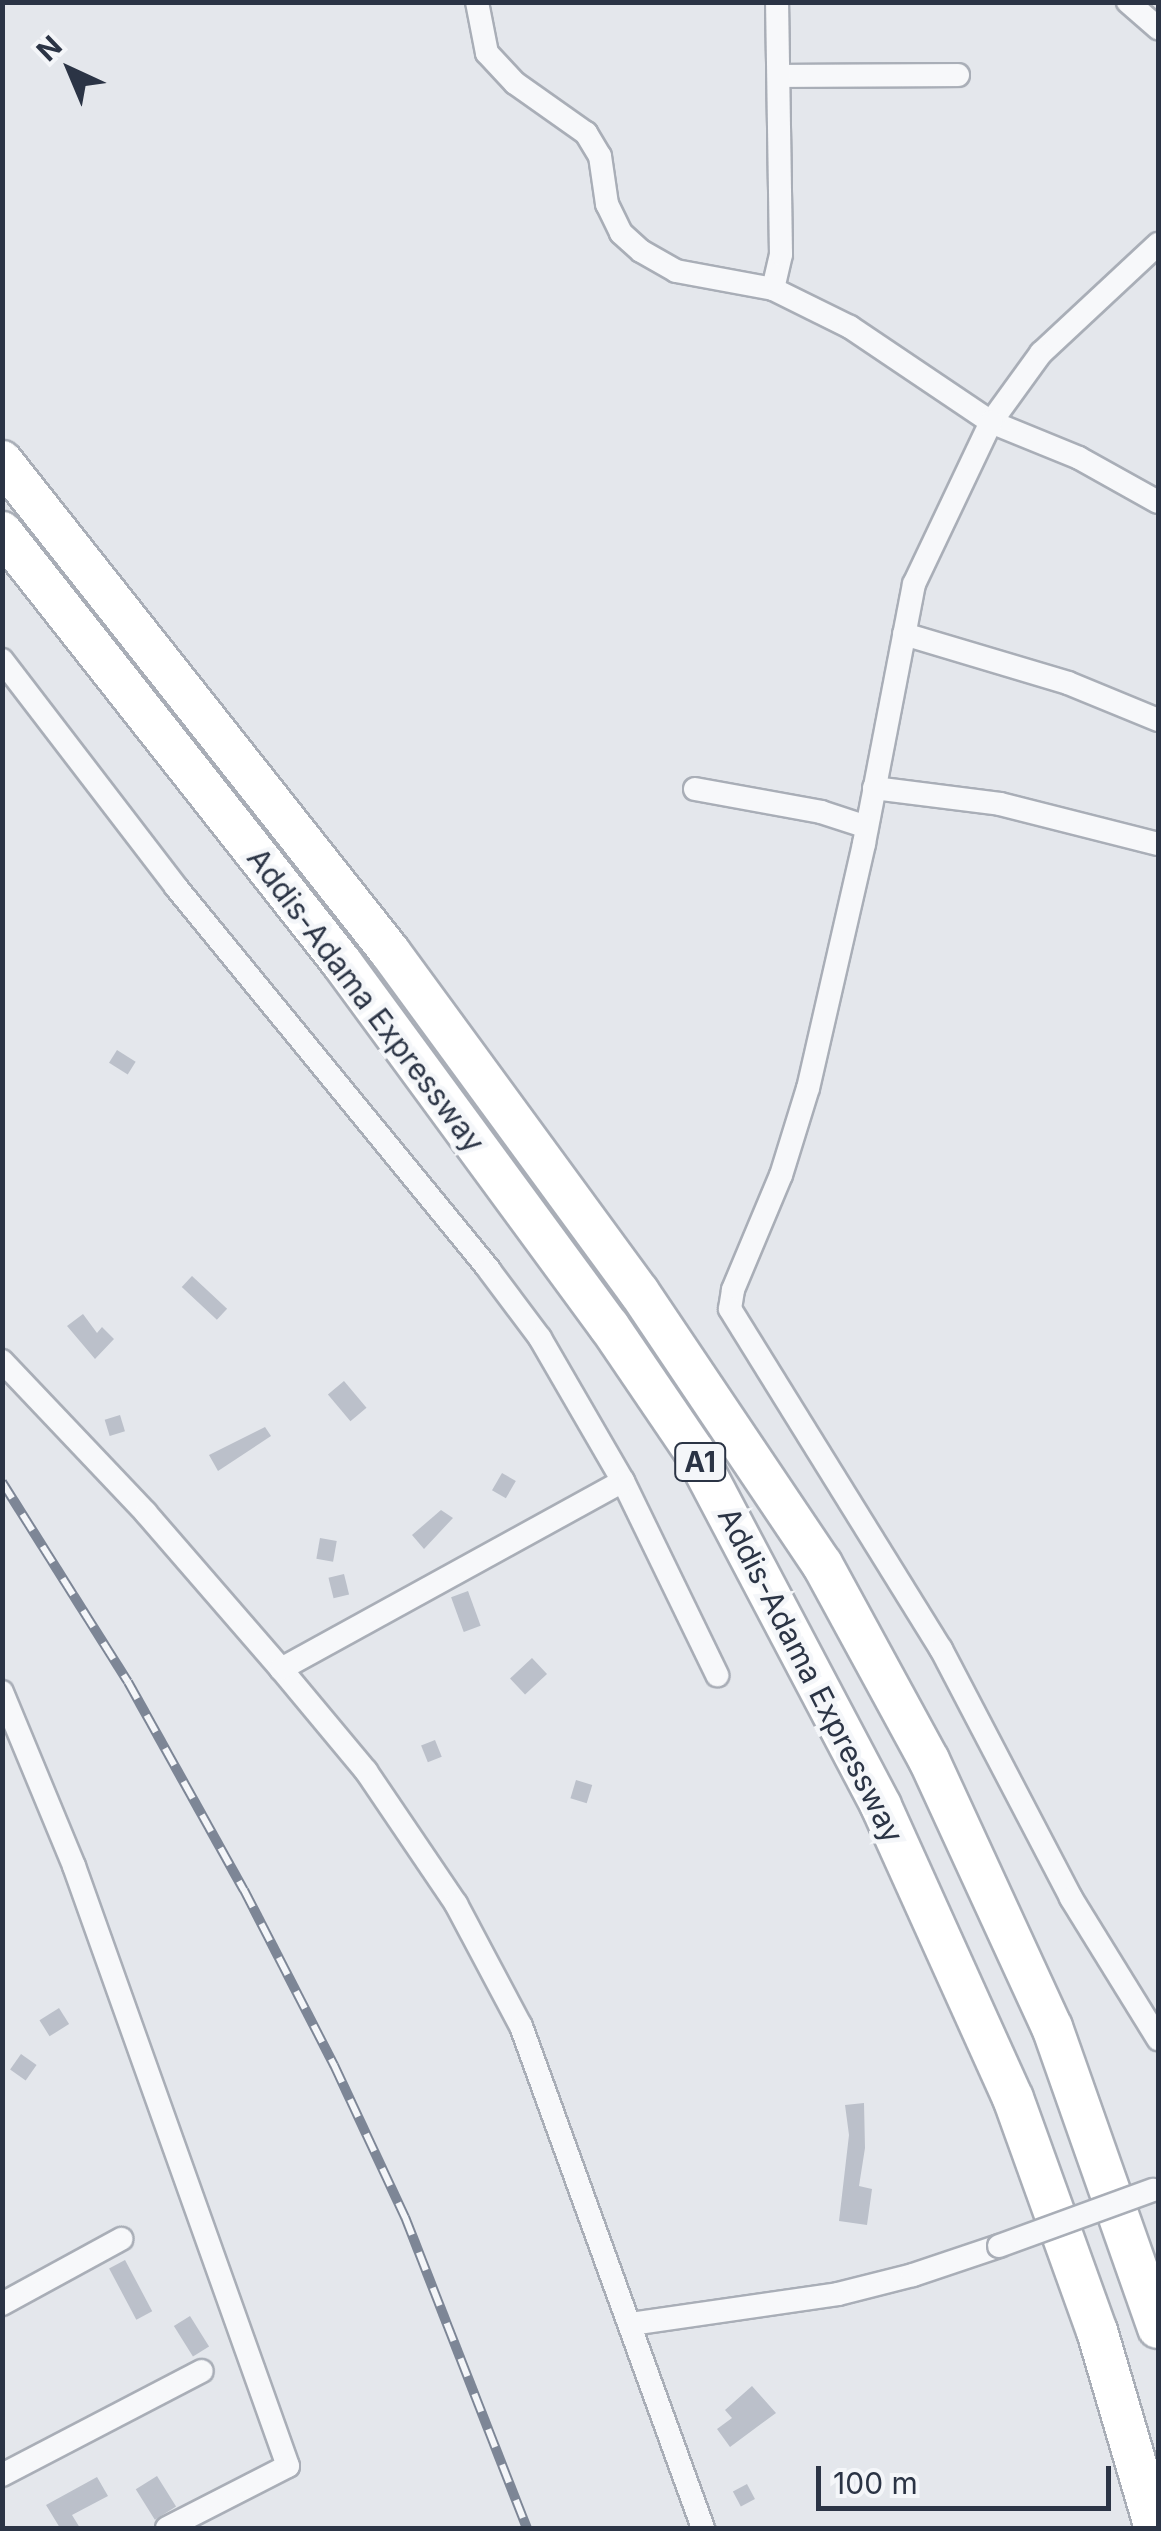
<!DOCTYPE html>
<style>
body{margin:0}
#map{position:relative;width:1161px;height:2531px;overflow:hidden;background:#e4e7ec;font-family:Inter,sans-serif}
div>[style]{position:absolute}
.building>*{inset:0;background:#bbc0ca;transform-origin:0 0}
.roads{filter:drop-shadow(2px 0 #a9aeb7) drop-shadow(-2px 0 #a9aeb7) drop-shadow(0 2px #a9aeb7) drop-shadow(0 -2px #a9aeb7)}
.street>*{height:22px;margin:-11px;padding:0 11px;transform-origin:11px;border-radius:11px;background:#f7f8fa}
.highway>*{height:40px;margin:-20px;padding:0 20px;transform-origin:20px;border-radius:20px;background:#fff}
.rail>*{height:10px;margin-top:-5px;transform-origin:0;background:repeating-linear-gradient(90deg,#f4f6f9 0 19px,#7d8696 0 38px);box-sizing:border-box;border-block:2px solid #7d8696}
.bridges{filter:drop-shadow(2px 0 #a9aeb7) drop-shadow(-2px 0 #a9aeb7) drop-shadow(0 2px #a9aeb7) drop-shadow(0 -2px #a9aeb7)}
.street-bridge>*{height:22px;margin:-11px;padding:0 11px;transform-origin:11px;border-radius:11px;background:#f7f8fa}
span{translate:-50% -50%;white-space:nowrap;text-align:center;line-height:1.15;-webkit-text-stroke:9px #f4f6f9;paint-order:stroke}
.shield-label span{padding:2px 8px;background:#f4f6f9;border:2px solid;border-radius:8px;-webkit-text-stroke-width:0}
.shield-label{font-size:28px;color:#2b3445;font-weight:700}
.street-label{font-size:30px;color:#2b3445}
.frame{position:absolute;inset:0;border:5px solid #2b3445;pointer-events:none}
.north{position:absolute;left:20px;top:20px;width:100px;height:100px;-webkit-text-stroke:8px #f4f6f9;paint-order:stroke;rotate:316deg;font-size:28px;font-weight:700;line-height:40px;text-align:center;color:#2b3445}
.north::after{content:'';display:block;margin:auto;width:35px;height:45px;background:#2b3445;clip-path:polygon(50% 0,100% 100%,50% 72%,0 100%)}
.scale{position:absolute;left:816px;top:2466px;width:295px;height:45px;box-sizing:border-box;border:5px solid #2b3445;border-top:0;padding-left:12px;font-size:30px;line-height:35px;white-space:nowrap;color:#2b3445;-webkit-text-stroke:8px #f4f6f9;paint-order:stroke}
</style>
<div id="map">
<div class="building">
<i style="left:117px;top:1050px;width:22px;height:15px;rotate:32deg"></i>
<i style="left:192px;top:1276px;width:48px;height:15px;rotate:43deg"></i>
<i style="clip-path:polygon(83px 1314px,97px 1333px,102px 1327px,114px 1339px,95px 1359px,67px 1326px)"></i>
<i style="left:344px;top:1381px;width:35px;height:21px;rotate:50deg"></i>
<i style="left:120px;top:1415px;width:17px;height:16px;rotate:73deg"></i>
<i style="clip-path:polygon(265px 1427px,271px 1436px,218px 1471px,209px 1455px)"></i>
<i style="left:502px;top:1473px;width:16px;height:20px;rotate:30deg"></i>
<i style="clip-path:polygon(441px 1510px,453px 1518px,424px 1549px,412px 1535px)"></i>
<i style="left:320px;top:1538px;width:17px;height:21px;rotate:10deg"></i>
<i style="left:344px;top:1574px;width:21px;height:16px;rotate:76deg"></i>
<i style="left:468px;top:1591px;width:37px;height:18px;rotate:70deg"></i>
<i style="left:532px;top:1658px;width:22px;height:30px;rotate:47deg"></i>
<i style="left:435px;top:1740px;width:18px;height:15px;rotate:68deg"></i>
<i style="left:576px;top:1780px;width:17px;height:19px;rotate:17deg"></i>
<i style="left:59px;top:2008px;width:19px;height:23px;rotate:58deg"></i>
<i style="left:21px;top:2054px;width:19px;height:19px;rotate:35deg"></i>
<i style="clip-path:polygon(864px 2103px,865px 2148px,859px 2186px,872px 2189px,867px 2225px,839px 2221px,849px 2135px,845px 2105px)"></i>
<i style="left:125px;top:2260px;width:58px;height:18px;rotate:62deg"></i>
<i style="left:190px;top:2316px;width:36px;height:19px;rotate:58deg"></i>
<i style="clip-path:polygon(752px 2386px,776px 2413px,730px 2447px,717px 2429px,732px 2418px,725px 2410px)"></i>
<i style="left:157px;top:2476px;width:36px;height:25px;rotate:58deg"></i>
<i style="clip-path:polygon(97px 2477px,108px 2496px,72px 2515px,80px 2528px,60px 2528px,46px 2505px)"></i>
<i style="left:747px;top:2484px;width:17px;height:16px;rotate:62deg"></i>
</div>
<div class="roads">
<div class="street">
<i style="left:477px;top:2px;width:52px;rotate:78.9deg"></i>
<i style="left:487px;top:53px;width:41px;rotate:47deg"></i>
<i style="left:515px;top:83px;width:87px;rotate:35.2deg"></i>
<i style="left:586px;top:133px;width:27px;rotate:59deg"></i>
<i style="left:600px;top:156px;width:49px;rotate:81.7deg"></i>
<i style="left:607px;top:204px;width:32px;rotate:64deg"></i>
<i style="left:621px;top:233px;width:27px;rotate:42deg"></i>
<i style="left:641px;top:251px;width:40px;rotate:29.7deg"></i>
<i style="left:676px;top:271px;width:99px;rotate:10.5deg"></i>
<i style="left:773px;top:289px;width:86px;rotate:26.3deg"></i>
<i style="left:850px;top:327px;width:170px;rotate:34deg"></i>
<i style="left:991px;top:422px;width:95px;rotate:22.2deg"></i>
<i style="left:1079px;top:458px;width:90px;rotate:29.1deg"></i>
<i style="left:1128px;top:2px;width:40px;rotate:41deg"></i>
<i style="left:780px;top:76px;width:178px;rotate:-0.3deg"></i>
<i style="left:1158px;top:244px;width:160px;rotate:137deg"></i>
<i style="left:1041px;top:353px;width:85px;rotate:125.9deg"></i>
<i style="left:991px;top:422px;width:179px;rotate:115.4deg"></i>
<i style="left:914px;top:584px;width:265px;rotate:100.9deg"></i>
<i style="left:864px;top:844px;width:250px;rotate:102.9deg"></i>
<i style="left:808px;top:1088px;width:91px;rotate:107.2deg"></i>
<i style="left:781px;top:1175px;width:125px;rotate:112.7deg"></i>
<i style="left:733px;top:1290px;width:19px;rotate:99deg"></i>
<i style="left:730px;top:1309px;width:400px;rotate:58.2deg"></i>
<i style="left:941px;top:1649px;width:281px;rotate:62.4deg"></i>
<i style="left:1071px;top:1898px;width:166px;rotate:58.3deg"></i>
<i style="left:773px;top:289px;width:36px;rotate:-77deg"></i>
<i style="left:781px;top:254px;width:252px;rotate:-90.9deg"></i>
<i style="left:904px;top:634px;width:171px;rotate:16.6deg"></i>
<i style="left:1068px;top:683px;width:97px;rotate:22.3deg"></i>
<i style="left:2px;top:660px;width:286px;rotate:52.5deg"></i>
<i style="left:176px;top:887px;width:495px;rotate:50.7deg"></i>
<i style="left:489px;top:1270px;width:85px;rotate:53.1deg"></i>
<i style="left:540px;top:1338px;width:165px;rotate:59.9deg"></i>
<i style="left:623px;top:1481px;width:216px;rotate:64.1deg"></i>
<i style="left:874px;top:788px;width:127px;rotate:7.2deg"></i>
<i style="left:1000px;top:804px;width:163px;rotate:14.2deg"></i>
<i style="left:695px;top:789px;width:128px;rotate:10.3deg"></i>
<i style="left:821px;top:812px;width:48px;rotate:18.1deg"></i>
<i style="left:2px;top:1361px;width:209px;rotate:46.5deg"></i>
<i style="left:146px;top:1513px;width:206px;rotate:49.1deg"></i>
<i style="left:281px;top:1669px;width:133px;rotate:50.2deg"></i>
<i style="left:366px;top:1771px;width:161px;rotate:55.9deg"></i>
<i style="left:456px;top:1904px;width:138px;rotate:62deg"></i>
<i style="left:521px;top:2026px;width:534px;rotate:70.07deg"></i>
<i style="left:281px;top:1669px;width:390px;rotate:-28.8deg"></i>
<i style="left:2px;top:1692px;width:188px;rotate:67.5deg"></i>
<i style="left:74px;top:1866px;width:637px;rotate:70.37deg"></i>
<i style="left:288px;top:2466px;width:136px;rotate:152.9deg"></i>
<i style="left:2px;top:2304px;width:136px;rotate:-28.6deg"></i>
<i style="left:631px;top:2324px;width:209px;rotate:-8.2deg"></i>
<i style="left:838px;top:2294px;width:77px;rotate:-14.2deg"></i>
<i style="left:913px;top:2275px;width:91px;rotate:-18.6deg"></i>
<i style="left:2px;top:2475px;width:225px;rotate:-27.5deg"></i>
</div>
<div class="highway">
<i style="left:2px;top:461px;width:626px;rotate:51.68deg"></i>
<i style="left:390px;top:952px;width:421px;rotate:53.8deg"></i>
<i style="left:639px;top:1292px;width:328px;rotate:56.1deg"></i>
<i style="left:822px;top:1564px;width:223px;rotate:61.4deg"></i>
<i style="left:929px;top:1760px;width:294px;rotate:65.3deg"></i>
<i style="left:1052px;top:2027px;width:319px;rotate:70.6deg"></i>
<i style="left:2px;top:532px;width:549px;rotate:51.73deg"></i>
<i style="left:342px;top:963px;width:451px;rotate:53.7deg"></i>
<i style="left:609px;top:1326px;width:151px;rotate:55.8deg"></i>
<i style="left:694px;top:1451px;width:401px;rotate:62.2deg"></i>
<i style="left:881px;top:1806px;width:320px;rotate:65.7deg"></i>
<i style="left:1013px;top:2098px;width:248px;rotate:70.2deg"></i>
<i style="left:1097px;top:2331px;width:205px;rotate:73.6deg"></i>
</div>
</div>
<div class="rail">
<i style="left:2px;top:1482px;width:236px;rotate:57.8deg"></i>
<i style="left:128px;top:1682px;width:238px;rotate:60.9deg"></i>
<i style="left:244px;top:1890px;width:197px;rotate:62.8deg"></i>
<i style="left:334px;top:2065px;width:168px;rotate:65deg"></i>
<i style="left:405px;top:2217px;width:334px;rotate:68.6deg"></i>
</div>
<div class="bridges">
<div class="street-bridge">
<i style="left:999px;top:2246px;width:164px;rotate:-20deg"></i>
</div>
</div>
<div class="shield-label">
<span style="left:700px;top:1462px">A1</span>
</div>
<div class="street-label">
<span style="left:366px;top:1000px;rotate:53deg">Addis-Adama Expressway</span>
<span style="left:811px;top:1675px;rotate:63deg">Addis-Adama Expressway</span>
</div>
<div class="frame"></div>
<div class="north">N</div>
<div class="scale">100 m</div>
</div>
